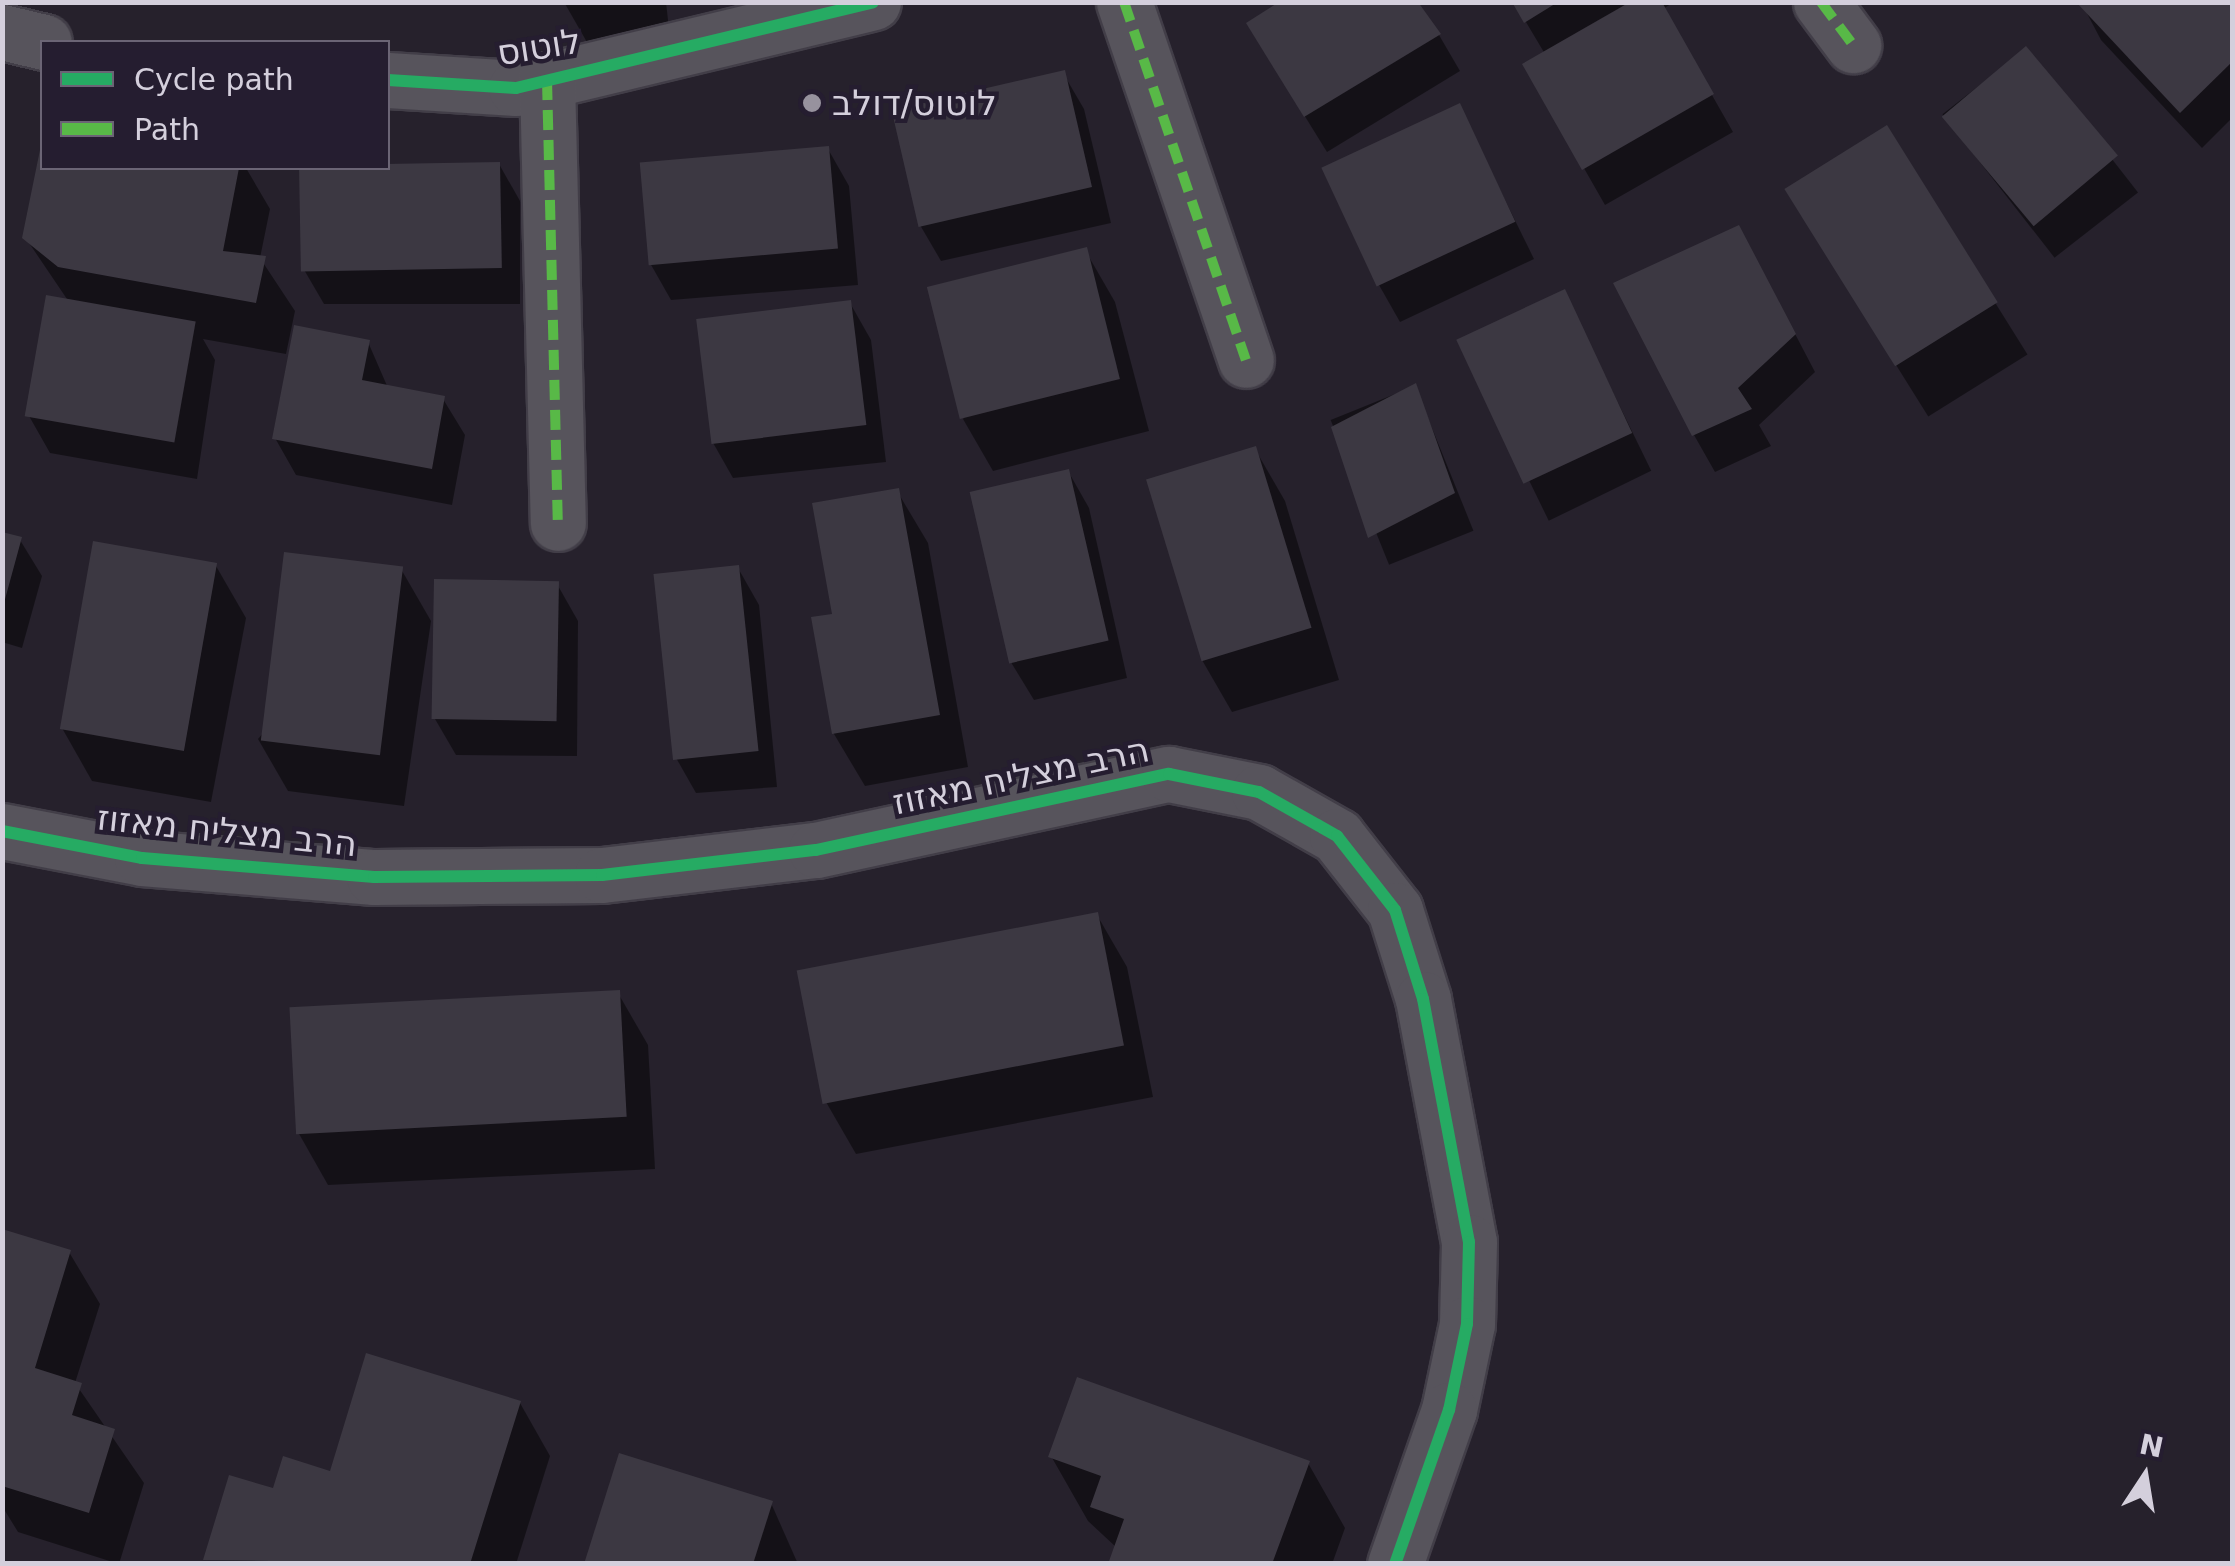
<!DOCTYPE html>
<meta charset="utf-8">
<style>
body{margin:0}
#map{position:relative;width:2235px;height:1566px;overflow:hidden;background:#26212c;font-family:"DejaVu Sans","Noto Sans Hebrew",sans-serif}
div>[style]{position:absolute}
.shadow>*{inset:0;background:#0007;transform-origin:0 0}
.building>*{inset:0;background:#3c3842;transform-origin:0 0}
.roads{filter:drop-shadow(2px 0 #423e48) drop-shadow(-2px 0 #423e48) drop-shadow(0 2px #423e48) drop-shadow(0 -2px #423e48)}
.street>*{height:55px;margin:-27.5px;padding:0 27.5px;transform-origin:27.5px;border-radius:27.5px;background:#57545c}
.quiet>*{height:10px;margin-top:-5px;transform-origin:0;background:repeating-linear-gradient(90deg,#58b947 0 20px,transparent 0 30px)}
.cycleway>*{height:12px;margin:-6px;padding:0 6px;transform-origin:6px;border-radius:6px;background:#26ab63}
.dots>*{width:28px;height:28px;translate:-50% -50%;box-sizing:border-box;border:5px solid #251d30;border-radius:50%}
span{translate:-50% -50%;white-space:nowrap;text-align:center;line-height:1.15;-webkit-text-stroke:9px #251d30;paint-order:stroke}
.street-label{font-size:35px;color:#d4cfdc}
.poi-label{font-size:35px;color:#d4cfdc}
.left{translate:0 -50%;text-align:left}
.frame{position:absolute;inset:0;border:5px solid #d4cfdc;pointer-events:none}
.legend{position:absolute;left:40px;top:40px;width:350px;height:130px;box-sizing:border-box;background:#251d30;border:2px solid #6b6475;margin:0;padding:12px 18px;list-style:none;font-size:30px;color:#d4cfdc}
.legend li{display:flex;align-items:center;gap:20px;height:50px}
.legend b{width:50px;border:2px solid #6b6475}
.north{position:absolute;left:2095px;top:1426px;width:100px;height:100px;-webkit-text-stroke:8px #251d30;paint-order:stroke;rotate:12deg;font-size:28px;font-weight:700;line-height:40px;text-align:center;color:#d4cfdc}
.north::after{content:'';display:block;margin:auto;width:35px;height:45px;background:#d4cfdc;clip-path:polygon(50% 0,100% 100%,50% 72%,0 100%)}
</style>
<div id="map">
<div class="shadow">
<i style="clip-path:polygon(564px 2px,666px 2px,669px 29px,592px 51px)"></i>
<i style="clip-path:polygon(1514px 2px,1674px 2px,1663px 9px,1733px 132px,1605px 205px,1525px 65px,1545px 54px)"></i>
<i style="clip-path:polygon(2081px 2px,2232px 2px,2232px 118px,2202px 148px,2101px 40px)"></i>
<i style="clip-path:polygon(1439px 35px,1460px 71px,1327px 152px,1270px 60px)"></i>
<i style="left:2026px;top:49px;width:182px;height:106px;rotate:52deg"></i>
<i style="clip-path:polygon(1063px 73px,1084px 109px,1111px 223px,941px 261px,920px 225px)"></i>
<i style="clip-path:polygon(1459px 106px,1534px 259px,1400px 322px,1379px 285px)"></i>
<i style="left:1886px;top:128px;width:267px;height:117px;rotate:58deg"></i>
<i style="clip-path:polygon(42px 149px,42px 168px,246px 168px,270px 209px,260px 258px,295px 311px,286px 354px,203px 339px,215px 360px,197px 479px,50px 453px,29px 416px,69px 302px,25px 237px)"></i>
<i style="clip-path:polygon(828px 149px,849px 186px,858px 285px,671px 300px,650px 263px)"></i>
<i style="clip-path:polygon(388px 164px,499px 164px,520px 201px,520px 304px,324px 304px,303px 268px,302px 168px)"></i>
<i style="clip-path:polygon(1085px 250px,1115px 302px,1149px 431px,993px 471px,963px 419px)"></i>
<i style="clip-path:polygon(1759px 265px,1815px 372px,1759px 425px,1771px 446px,1715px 472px,1694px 435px)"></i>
<i style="left:1564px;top:292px;width:199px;height:114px;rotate:64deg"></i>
<i style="clip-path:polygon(850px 303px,871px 340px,886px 462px,733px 478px,712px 441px)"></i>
<i style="clip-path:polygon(368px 342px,388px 388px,443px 399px,465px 435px,452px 505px,296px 475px,275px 438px)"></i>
<i style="left:1415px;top:386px;width:156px;height:91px;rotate:68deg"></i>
<i style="clip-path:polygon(1255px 449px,1285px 501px,1339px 680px,1232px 712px,1202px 660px)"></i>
<i style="clip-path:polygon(1068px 471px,1089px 508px,1127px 678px,1034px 700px,1012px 664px,973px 494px)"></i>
<i style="clip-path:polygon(897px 491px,928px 543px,968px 767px,865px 786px,834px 734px,835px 616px)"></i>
<i style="clip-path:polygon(2px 535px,20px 540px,42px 576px,22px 648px,2px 642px)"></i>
<i style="clip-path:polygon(216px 566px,246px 618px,211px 802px,92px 781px,62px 728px)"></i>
<i style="clip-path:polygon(738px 568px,759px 605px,777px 787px,696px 793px,675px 756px)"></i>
<i style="clip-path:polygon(401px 569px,431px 621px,404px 806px,288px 791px,258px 739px)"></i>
<i style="clip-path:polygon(557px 584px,578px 621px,577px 756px,456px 755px,435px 719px)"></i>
<i style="clip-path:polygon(1097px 915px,1127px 967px,1153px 1097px,856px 1154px,826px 1102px)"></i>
<i style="clip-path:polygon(618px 993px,648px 1045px,655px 1169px,328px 1185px,298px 1132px)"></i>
<i style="clip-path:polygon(2px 1232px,69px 1252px,100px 1304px,75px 1383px,144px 1483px,119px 1564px,18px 1532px,2px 1506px)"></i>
<i style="clip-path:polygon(520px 1403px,550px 1456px,516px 1564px,206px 1560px,274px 1491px)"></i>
<i style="clip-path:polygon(1051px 1456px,1308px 1463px,1345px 1528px,1332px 1564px,1111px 1564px,1117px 1548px,1088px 1521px)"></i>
<i style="clip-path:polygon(771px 1503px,798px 1564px,587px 1564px)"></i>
</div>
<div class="building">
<i style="clip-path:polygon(1279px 2px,1418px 2px,1441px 34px,1304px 117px,1246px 23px)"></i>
<i style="clip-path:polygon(1512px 2px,1558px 2px,1524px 23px)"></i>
<i style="clip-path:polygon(1630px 2px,1662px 2px,1714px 94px,1582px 170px,1522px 64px)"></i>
<i style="clip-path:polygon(2076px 2px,2232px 2px,2232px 62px,2180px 113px)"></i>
<i style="left:2026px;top:46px;width:143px;height:110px;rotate:50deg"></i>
<i style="left:1065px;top:70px;width:120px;height:178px;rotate:77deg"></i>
<i style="left:1460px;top:103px;width:131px;height:153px;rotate:65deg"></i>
<i style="left:1887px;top:125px;width:209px;height:121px;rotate:58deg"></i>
<i style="clip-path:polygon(41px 145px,42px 168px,239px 168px,223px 251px,266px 256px,256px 303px,58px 267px,22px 238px)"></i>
<i style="left:829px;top:146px;width:103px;height:190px;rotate:85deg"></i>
<i style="left:500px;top:162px;width:106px;height:201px;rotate:89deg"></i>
<i style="clip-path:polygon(1739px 225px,1796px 334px,1738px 388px,1752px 409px,1692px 436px,1613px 283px)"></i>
<i style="left:1087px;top:247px;width:136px;height:165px;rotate:76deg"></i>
<i style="left:1565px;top:289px;width:159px;height:120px;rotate:65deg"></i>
<i style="left:46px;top:295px;width:152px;height:123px;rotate:10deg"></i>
<i style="left:851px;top:300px;width:126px;height:156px;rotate:83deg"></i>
<i style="clip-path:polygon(294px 325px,370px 340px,362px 380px,445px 396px,432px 469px,272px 439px)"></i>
<i style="clip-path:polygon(1416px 383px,1455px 493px,1368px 538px,1331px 427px)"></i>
<i style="left:1256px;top:446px;width:190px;height:115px;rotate:73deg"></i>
<i style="left:1069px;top:469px;width:176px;height:102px;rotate:77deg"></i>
<i style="clip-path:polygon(899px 488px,940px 715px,832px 734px,811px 617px,832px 614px,812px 503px)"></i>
<i style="clip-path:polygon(2px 532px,22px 537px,4px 603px,2px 603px)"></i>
<i style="left:93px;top:541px;width:126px;height:191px;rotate:10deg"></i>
<i style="left:284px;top:552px;width:120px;height:190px;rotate:7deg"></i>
<i style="left:739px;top:565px;width:187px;height:86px;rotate:84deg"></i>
<i style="left:434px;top:579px;width:125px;height:140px;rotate:1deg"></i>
<i style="left:1098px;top:912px;width:136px;height:307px;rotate:79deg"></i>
<i style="left:620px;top:990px;width:127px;height:331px;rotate:87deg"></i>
<i style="clip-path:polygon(2px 1229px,71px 1250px,35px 1368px,82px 1383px,72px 1415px,115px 1429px,89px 1513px,2px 1486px)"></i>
<i style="clip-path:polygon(366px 1353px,521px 1401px,470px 1564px,203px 1560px,229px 1475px,273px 1488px,283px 1456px,330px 1471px)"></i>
<i style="clip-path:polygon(1077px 1377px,1310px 1461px,1272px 1564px,1108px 1564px,1124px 1519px,1090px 1507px,1101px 1476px,1048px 1457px)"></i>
<i style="clip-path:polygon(619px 1453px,773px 1501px,753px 1564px,584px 1564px)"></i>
</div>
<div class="roads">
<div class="street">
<i style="left:1124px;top:2px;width:378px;rotate:71.2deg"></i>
<i style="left:1821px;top:2px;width:54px;rotate:53.3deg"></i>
<i style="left:2px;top:32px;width:43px;rotate:13.4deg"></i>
<i style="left:388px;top:80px;width:128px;rotate:3.6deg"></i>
<i style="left:516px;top:88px;width:367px;rotate:-13.5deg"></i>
<i style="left:547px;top:80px;width:443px;rotate:88.6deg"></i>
<i style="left:2px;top:831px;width:143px;rotate:10.9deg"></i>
<i style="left:142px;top:858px;width:233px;rotate:4.7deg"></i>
<i style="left:374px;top:877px;width:228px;rotate:-0.5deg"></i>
<i style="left:602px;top:875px;width:215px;rotate:-6.7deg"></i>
<i style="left:816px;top:850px;width:361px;rotate:-12.2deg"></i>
<i style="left:1169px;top:774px;width:92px;rotate:11.3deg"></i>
<i style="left:1259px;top:792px;width:90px;rotate:29.4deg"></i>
<i style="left:1337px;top:836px;width:94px;rotate:51.9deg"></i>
<i style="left:1395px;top:910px;width:93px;rotate:72.5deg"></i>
<i style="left:1423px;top:999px;width:247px;rotate:79.3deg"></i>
<i style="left:1469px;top:1242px;width:82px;rotate:91.4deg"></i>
<i style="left:1467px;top:1324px;width:88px;rotate:101.8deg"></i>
<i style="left:1449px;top:1410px;width:163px;rotate:109.3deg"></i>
</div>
</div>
<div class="quiet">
<i style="left:1124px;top:2px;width:378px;rotate:71.2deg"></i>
<i style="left:1821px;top:2px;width:54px;rotate:53.3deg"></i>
<i style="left:547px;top:80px;width:443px;rotate:88.6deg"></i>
</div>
<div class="cycleway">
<i style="left:388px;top:80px;width:128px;rotate:3.6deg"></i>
<i style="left:516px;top:88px;width:367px;rotate:-13.5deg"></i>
<i style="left:2px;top:831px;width:143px;rotate:10.9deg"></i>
<i style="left:142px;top:858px;width:233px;rotate:4.7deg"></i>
<i style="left:374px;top:877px;width:228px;rotate:-0.5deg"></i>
<i style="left:602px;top:875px;width:215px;rotate:-6.7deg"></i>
<i style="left:816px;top:850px;width:361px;rotate:-12.2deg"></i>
<i style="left:1169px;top:774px;width:92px;rotate:11.3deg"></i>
<i style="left:1259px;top:792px;width:90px;rotate:29.4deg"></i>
<i style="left:1337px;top:836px;width:94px;rotate:51.9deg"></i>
<i style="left:1395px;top:910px;width:93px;rotate:72.5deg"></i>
<i style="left:1423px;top:999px;width:247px;rotate:79.3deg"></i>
<i style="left:1469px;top:1242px;width:82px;rotate:91.4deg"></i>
<i style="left:1467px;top:1324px;width:88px;rotate:101.8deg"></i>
<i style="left:1449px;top:1410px;width:163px;rotate:109.3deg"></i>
</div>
<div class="dots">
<i style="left:812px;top:103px;background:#97929e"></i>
</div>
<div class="street-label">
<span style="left:539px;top:47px;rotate:-9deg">לוטוס</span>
<span style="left:1021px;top:776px;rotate:-12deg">הרב מצליח מאזוז</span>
<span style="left:227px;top:831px;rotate:6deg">הרב מצליח מאזוז</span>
</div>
<div class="poi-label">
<span class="left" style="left:832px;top:103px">לוטוס/דולב</span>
</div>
<div class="frame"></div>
<ul class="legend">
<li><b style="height:12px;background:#26ab63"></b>Cycle path</li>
<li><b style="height:12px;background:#58b947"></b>Path</li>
</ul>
<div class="north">N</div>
</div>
